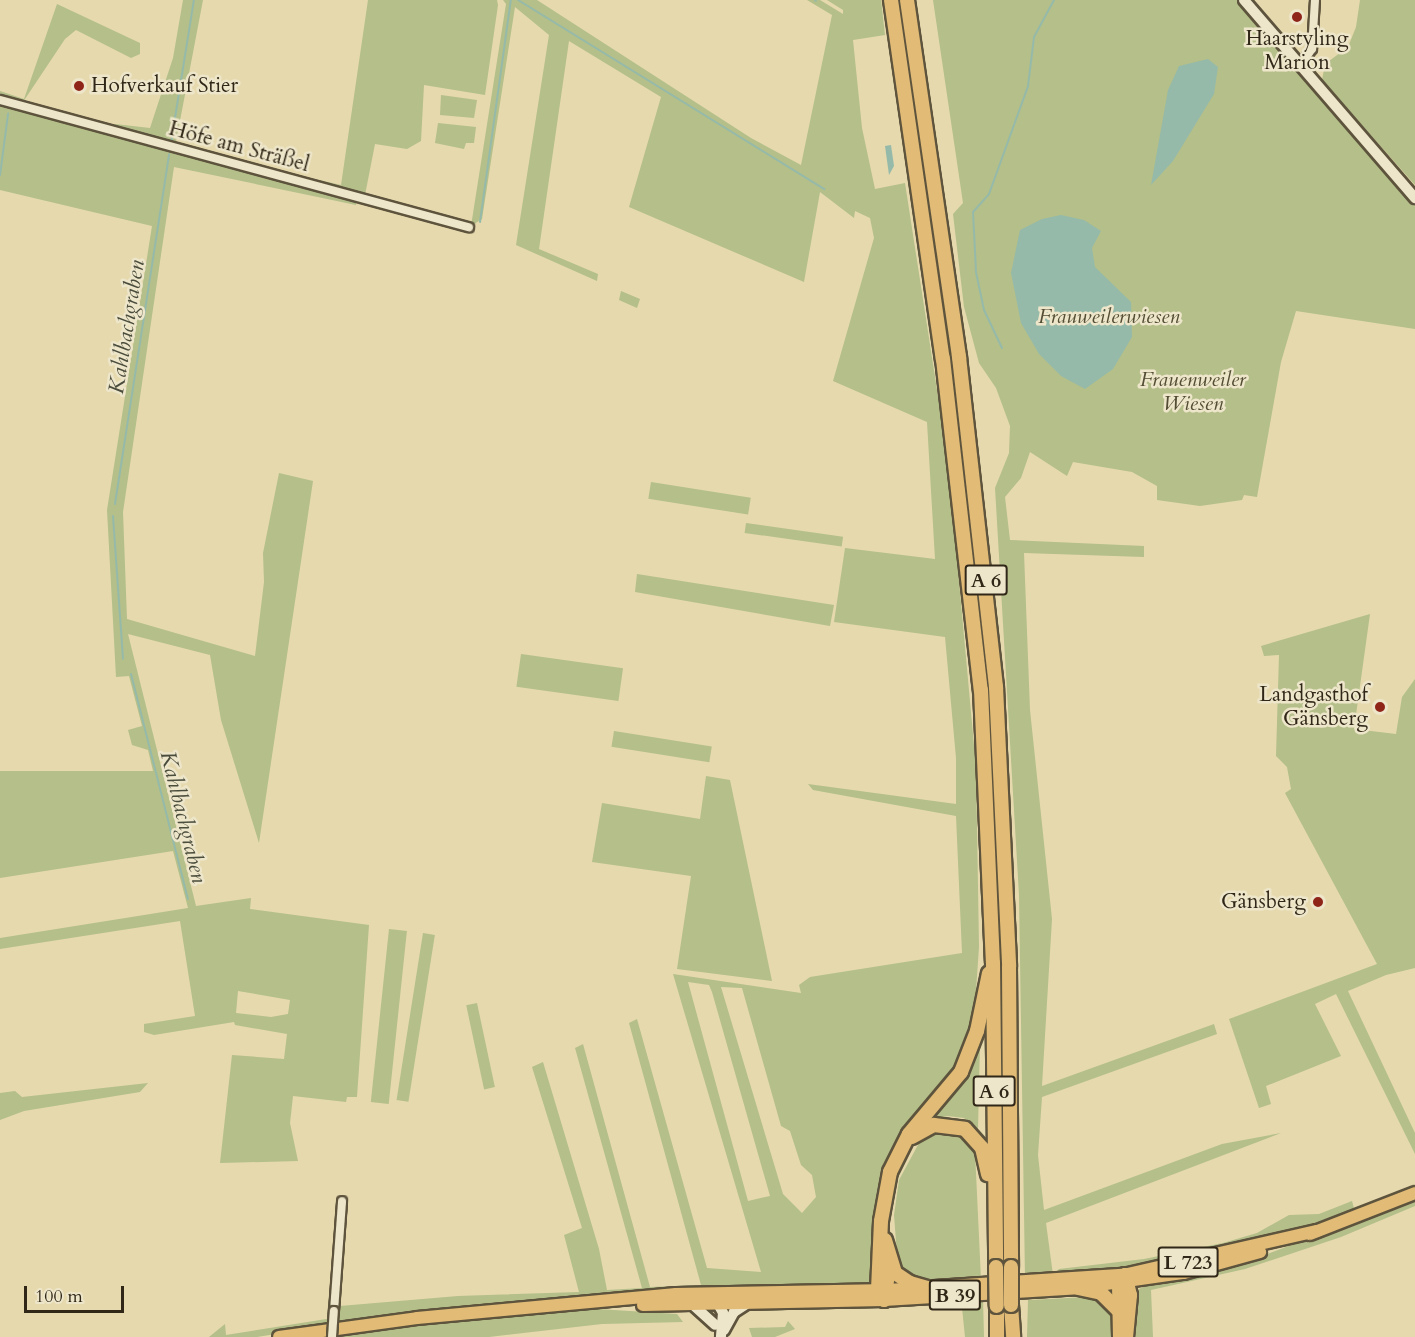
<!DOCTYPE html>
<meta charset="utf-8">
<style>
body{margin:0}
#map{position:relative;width:1415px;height:1337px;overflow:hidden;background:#e5d9ad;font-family:Cardo,serif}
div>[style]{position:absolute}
.green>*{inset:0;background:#b4bf8a;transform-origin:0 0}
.water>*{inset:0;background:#96baa9}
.stream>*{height:2px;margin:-1px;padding:0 1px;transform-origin:1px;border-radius:1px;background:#96baa9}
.roads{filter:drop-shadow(2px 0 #5e543d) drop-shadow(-2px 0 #5e543d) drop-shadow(0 2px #5e543d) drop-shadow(0 -2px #5e543d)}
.street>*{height:8px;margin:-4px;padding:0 4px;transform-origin:4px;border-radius:4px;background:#eee6ca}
.secondary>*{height:10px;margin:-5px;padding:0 5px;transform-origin:5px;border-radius:5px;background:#eee6ca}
.primary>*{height:12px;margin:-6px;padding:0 6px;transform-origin:6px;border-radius:6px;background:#e2bc76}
.highway>*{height:14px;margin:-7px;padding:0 7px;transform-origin:7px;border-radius:7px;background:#e2bc76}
.bridges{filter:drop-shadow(2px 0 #5e543d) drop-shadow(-2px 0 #5e543d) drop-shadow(0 2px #5e543d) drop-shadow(0 -2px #5e543d)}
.street-bridge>*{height:8px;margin:-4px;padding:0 4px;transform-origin:4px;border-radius:4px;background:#eee6ca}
.highway-bridge>*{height:14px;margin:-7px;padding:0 7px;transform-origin:7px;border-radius:7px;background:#e2bc76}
.dots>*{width:16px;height:16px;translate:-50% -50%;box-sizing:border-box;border:3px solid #eee6ca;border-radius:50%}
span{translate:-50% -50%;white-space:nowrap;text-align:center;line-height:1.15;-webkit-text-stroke:5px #eee6ca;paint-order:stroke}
.shield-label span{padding:2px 4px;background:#eee6ca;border:2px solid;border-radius:4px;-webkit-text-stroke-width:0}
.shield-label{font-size:20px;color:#312718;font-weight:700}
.poi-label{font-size:21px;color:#312718}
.left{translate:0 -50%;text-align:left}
.right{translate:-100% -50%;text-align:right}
.street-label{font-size:21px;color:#312718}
.park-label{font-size:21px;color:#524d34;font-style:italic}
.water-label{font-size:22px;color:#4a4c3c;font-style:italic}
.scale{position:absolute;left:24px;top:1286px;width:100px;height:27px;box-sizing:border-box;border:3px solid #312718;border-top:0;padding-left:8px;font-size:18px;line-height:21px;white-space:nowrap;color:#312718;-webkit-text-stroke:4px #eee6ca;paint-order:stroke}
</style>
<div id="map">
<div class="green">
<i style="clip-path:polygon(evenodd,183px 0,203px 0,175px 147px,341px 185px,368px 0,497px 0,498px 5px,485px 95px,424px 85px,421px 141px,407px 149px,375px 144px,365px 195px,358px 193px,356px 205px,174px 167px,123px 512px,127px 619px,255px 656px,264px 582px,263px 553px,279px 473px,313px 481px,259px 843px,221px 720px,210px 655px,128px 634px,196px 906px,251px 898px,250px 909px,369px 925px,357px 1097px,347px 1097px,346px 1102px,293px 1096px,290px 1123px,298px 1161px,220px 1163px,232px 1055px,284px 1059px,287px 1034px,235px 1025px,234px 1022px,154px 1035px,144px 1032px,144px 1024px,195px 1016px,180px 921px,0 949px,0 938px,188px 908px,173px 851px,0 878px,0 771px,153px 771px,148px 750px,132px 745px,128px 730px,142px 726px,129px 676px,116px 677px,107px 510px,152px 226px,0 190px,0 91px,24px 99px,57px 4px,140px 43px,140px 54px,131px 58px,76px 30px,65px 39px,21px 105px,113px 131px,115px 124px,150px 128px,173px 58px,183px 0,238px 991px,290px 1000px,288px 1014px,271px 1017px,236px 1013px,238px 991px)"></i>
<i style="clip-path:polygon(evenodd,503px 0,537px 0,751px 138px,801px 165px,832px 15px,807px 0,820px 0,843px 14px,843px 10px,827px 0,881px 0,885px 35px,853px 40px,862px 128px,875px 189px,905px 183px,948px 461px,976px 767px,979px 947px,974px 1020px,953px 1075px,890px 1156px,875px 1203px,876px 1260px,868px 1285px,339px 1324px,257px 1337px,209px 1337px,225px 1324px,226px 1335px,339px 1317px,340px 1306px,458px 1296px,579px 1292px,564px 1235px,582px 1228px,532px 1067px,543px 1062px,599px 1249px,607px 1290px,642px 1288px,575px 1048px,583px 1044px,650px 1287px,701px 1285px,629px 1023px,637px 1019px,707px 1268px,761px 1272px,673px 974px,801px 993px,799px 985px,810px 977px,962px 953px,956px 816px,813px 790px,808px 784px,956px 804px,956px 758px,945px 637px,834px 622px,845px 548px,935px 559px,927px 422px,833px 381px,874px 238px,870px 218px,855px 211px,854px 218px,820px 192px,804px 282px,629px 207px,661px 97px,569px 41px,539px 249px,598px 274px,597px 281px,516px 245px,549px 35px,515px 7px,482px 219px,471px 226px,506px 4px,503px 0,688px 982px,709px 985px,712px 992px,770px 1196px,748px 1201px,688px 982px,503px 0,721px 987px,742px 988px,781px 1126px,790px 1131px,801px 1165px,812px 1175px,816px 1197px,802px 1213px,783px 1194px,721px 987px)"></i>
<i style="clip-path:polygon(933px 0,1238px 0,1415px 205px,1415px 329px,1296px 311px,1281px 362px,1257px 497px,1244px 495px,1242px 500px,1200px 506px,1157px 500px,1157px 486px,1132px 472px,1073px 462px,1067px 476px,1030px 452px,1021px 478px,1005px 497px,1010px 540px,1144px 546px,1144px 557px,1024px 553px,1030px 710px,1052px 919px,1042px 1086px,1214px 1024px,1217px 1034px,1042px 1097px,1038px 1155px,1044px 1210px,1222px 1144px,1281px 1133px,1046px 1223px,1053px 1275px,1059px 1269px,1144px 1259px,1223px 1243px,1257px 1233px,1289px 1215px,1319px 1214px,1352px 1201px,1355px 1212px,1308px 1230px,1179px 1261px,1062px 1276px,1025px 1277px,1019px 895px,995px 488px,1009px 453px,1010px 426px,996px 388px,979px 363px,964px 307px,953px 214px,963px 203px)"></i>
<i style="clip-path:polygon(1360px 0,1415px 0,1415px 185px,1322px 80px,1325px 64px,1348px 47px,1356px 27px)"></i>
<i style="clip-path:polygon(441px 95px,477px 100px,474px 118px,440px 115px)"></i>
<i style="clip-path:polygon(438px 123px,476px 127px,474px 143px,466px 143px,464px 149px,435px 143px)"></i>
<i style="clip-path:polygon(621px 291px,640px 299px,637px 308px,619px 300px)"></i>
<i style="left:651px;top:482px;width:101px;height:17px;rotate:9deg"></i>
<i style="left:746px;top:523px;width:98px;height:10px;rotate:8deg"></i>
<i style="clip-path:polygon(637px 574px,834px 605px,830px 626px,635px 592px)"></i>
<i style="clip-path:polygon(1370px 614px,1354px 729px,1396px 734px,1402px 697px,1415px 679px,1415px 968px,1386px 975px,1348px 991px,1415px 1133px,1415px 1154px,1336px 994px,1315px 1004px,1341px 1056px,1266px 1086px,1271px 1104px,1259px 1108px,1229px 1019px,1377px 964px,1285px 793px,1291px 789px,1287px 767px,1276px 756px,1279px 655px,1264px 656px,1261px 646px)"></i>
<i style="left:521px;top:654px;width:103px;height:33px;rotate:8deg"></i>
<i style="left:614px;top:731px;width:99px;height:16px;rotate:9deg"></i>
<i style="clip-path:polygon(706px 776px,730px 780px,772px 981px,677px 969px,691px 876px,592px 862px,602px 803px,700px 819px)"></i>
<i style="left:389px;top:929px;width:18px;height:174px;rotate:6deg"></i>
<i style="left:423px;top:933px;width:12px;height:169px;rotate:9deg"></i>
<i style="left:477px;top:1003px;width:86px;height:11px;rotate:78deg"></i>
<i style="clip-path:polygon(980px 1041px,978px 1129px,964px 1118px,948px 1116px,929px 1120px,966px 1078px)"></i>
<i style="clip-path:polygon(148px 1083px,140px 1092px,24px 1111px,0 1120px,0 1093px,15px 1091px,22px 1097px)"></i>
<i style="clip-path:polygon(939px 1133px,961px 1134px,975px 1152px,981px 1280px,919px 1280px,905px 1273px,897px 1254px,894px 1215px,899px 1180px,919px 1143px)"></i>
<i style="clip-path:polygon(1415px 1198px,1415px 1206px,1341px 1237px,1245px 1269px,1151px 1290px,1153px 1337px,1135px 1337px,1139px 1289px,1149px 1284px,1238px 1265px)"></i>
<i style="clip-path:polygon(1088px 1297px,1107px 1301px,1114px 1311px,1114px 1337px,1027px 1337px,1028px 1300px)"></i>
<i style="clip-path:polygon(961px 1298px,983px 1299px,984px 1337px,965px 1337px)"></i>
<i style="clip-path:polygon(598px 1309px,677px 1314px,683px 1322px,602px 1324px,489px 1337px,315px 1337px,510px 1314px)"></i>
<i style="clip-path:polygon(788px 1321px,795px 1329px,775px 1337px,752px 1337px,749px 1328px,785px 1327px)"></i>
</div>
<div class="water">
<i style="clip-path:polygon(1208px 59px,1218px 67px,1214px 94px,1173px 161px,1151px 185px,1168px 90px,1179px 66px)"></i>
<i style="clip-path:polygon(891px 145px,894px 166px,889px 175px,885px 146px)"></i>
<i style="clip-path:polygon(1061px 215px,1084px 220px,1101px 231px,1092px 248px,1095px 267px,1131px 302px,1132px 337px,1113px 369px,1085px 389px,1061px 376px,1039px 354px,1021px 323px,1011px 273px,1020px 230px,1042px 219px)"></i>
</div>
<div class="stream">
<i style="left:518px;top:0;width:360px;rotate:31.7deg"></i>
<i style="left:815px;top:0;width:1px;rotate:45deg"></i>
<i style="left:171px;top:143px;width:145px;rotate:-80.9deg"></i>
<i style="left:0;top:175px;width:62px;rotate:-82.5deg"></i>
<i style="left:480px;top:222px;width:224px;rotate:-82.1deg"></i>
<i style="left:1002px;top:348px;width:42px;rotate:-115.3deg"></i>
<i style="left:984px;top:310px;width:40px;rotate:-102deg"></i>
<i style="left:976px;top:271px;width:59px;rotate:-92.9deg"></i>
<i style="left:973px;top:212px;width:24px;rotate:-48deg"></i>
<i style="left:989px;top:194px;width:115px;rotate:-70.1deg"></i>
<i style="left:1028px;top:86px;width:49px;rotate:-83deg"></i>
<i style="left:1034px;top:37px;width:42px;rotate:-61.6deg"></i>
<i style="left:115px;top:504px;width:354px;rotate:-81.2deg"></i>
<i style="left:113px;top:516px;width:143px;rotate:86deg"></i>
<i style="left:131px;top:674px;width:232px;rotate:75.8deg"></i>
</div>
<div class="roads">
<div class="street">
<i style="left:1300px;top:66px;width:21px;rotate:-55deg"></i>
<i style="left:1312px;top:49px;width:49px;rotate:-86.5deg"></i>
<i style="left:0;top:100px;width:486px;rotate:15.2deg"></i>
<i style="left:334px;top:1311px;width:110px;rotate:-85.8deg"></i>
</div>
<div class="secondary">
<i style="left:1244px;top:0;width:262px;rotate:49.2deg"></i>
<i style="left:715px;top:1299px;width:16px;rotate:60deg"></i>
<i style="left:723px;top:1313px;width:24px;rotate:95deg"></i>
<i style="left:692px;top:1304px;width:31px;rotate:42deg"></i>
<i style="left:724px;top:1330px;width:21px;rotate:-61deg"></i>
<i style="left:734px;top:1312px;width:17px;rotate:-33deg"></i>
</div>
<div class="primary">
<i style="left:1310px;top:1234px;width:113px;rotate:-21.3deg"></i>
<i style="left:643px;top:1305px;width:241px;rotate:-1.2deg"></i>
<i style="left:884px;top:1300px;width:194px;rotate:-3.5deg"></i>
<i style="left:1078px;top:1288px;width:107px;rotate:-8.1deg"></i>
<i style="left:1184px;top:1273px;width:79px;rotate:-15.4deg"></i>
<i style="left:279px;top:1337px;width:139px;rotate:-7.8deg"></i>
<i style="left:417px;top:1318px;width:260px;rotate:-5.3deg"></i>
<i style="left:676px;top:1294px;width:212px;rotate:-1.1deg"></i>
<i style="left:888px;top:1290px;width:235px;rotate:-3.7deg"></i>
<i style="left:1123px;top:1275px;width:199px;rotate:-12.8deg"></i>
</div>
<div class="highway">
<i style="left:891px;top:0;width:363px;rotate:81.8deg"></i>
<i style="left:943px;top:359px;width:333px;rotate:83.5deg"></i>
<i style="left:981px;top:690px;width:273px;rotate:87.5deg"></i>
<i style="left:993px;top:963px;width:304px;rotate:89.4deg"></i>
<i style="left:907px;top:0;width:361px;rotate:81.7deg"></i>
<i style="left:959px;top:357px;width:332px;rotate:83.6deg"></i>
<i style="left:996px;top:687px;width:280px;rotate:87.3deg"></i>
<i style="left:1009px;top:967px;width:300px;rotate:89.6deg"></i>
<i style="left:912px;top:1137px;width:25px;rotate:-29deg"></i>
<i style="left:934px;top:1125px;width:31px;rotate:7deg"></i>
<i style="left:965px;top:1129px;width:25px;rotate:48deg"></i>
<i style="left:982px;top:1148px;width:27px;rotate:77deg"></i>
<i style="left:885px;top:1240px;width:34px;rotate:73deg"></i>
<i style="left:895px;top:1273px;width:18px;rotate:34deg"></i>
<i style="left:910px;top:1283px;width:19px;rotate:16deg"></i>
<i style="left:1078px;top:1288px;width:24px;rotate:12deg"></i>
<i style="left:1101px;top:1293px;width:27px;rotate:45deg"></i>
<i style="left:884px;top:1300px;width:12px;rotate:-121deg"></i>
<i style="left:878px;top:1290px;width:69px;rotate:-87.5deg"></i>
<i style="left:881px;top:1221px;width:50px;rotate:-79.6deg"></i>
<i style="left:890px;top:1172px;width:42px;rotate:-63.4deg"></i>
<i style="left:909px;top:1134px;width:81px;rotate:-50deg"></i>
<i style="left:961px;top:1072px;width:44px;rotate:-68.7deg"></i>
<i style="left:977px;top:1031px;width:59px;rotate:-78.3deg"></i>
<i style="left:884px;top:1300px;width:36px;rotate:-81deg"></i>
<i style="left:1011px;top:1305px;width:32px;rotate:86deg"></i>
<i style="left:997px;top:1306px;width:31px;rotate:90deg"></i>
<i style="left:1120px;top:1337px;width:54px;rotate:-91.1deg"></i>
<i style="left:1119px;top:1283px;width:10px;rotate:-53deg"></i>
<i style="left:1125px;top:1275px;width:21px;rotate:76deg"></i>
<i style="left:1130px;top:1295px;width:42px;rotate:95.4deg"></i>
</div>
</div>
<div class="bridges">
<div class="street-bridge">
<i style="left:332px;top:1337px;width:26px;rotate:-86deg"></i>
</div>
<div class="highway-bridge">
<i style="left:996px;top:1267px;width:39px;rotate:89deg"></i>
<i style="left:1011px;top:1305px;width:38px;rotate:-90deg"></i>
</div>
</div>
<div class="dots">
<i style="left:1297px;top:17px;background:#8f2418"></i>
<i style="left:79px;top:86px;background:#8f2418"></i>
<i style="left:1380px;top:707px;background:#8f2418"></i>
<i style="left:1318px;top:902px;background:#8f2418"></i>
</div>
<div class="shield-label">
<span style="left:986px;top:580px">A 6</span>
<span style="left:994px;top:1091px">A 6</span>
<span style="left:1188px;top:1262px">L 723</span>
<span style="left:955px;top:1295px">B 39</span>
</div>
<div class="poi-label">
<span style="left:1297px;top:51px">Haarstyling<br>Marion</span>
<span class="left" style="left:91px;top:86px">Hofverkauf Stier</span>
<span class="right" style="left:1368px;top:707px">Landgasthof<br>Gänsberg</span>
<span class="right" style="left:1306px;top:902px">Gänsberg</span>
</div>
<div class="street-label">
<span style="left:239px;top:147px;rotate:15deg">Höfe am Sträßel</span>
</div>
<div class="park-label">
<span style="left:1109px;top:317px">Frauweilerwiesen</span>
<span style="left:1193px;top:392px">Frauenweiler<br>Wiesen</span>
</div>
<div class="water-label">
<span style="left:127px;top:327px;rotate:-81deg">Kahlbachgraben</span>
<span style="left:183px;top:817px;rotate:76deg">Kahlbachgraben</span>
</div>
<div class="scale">100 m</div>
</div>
